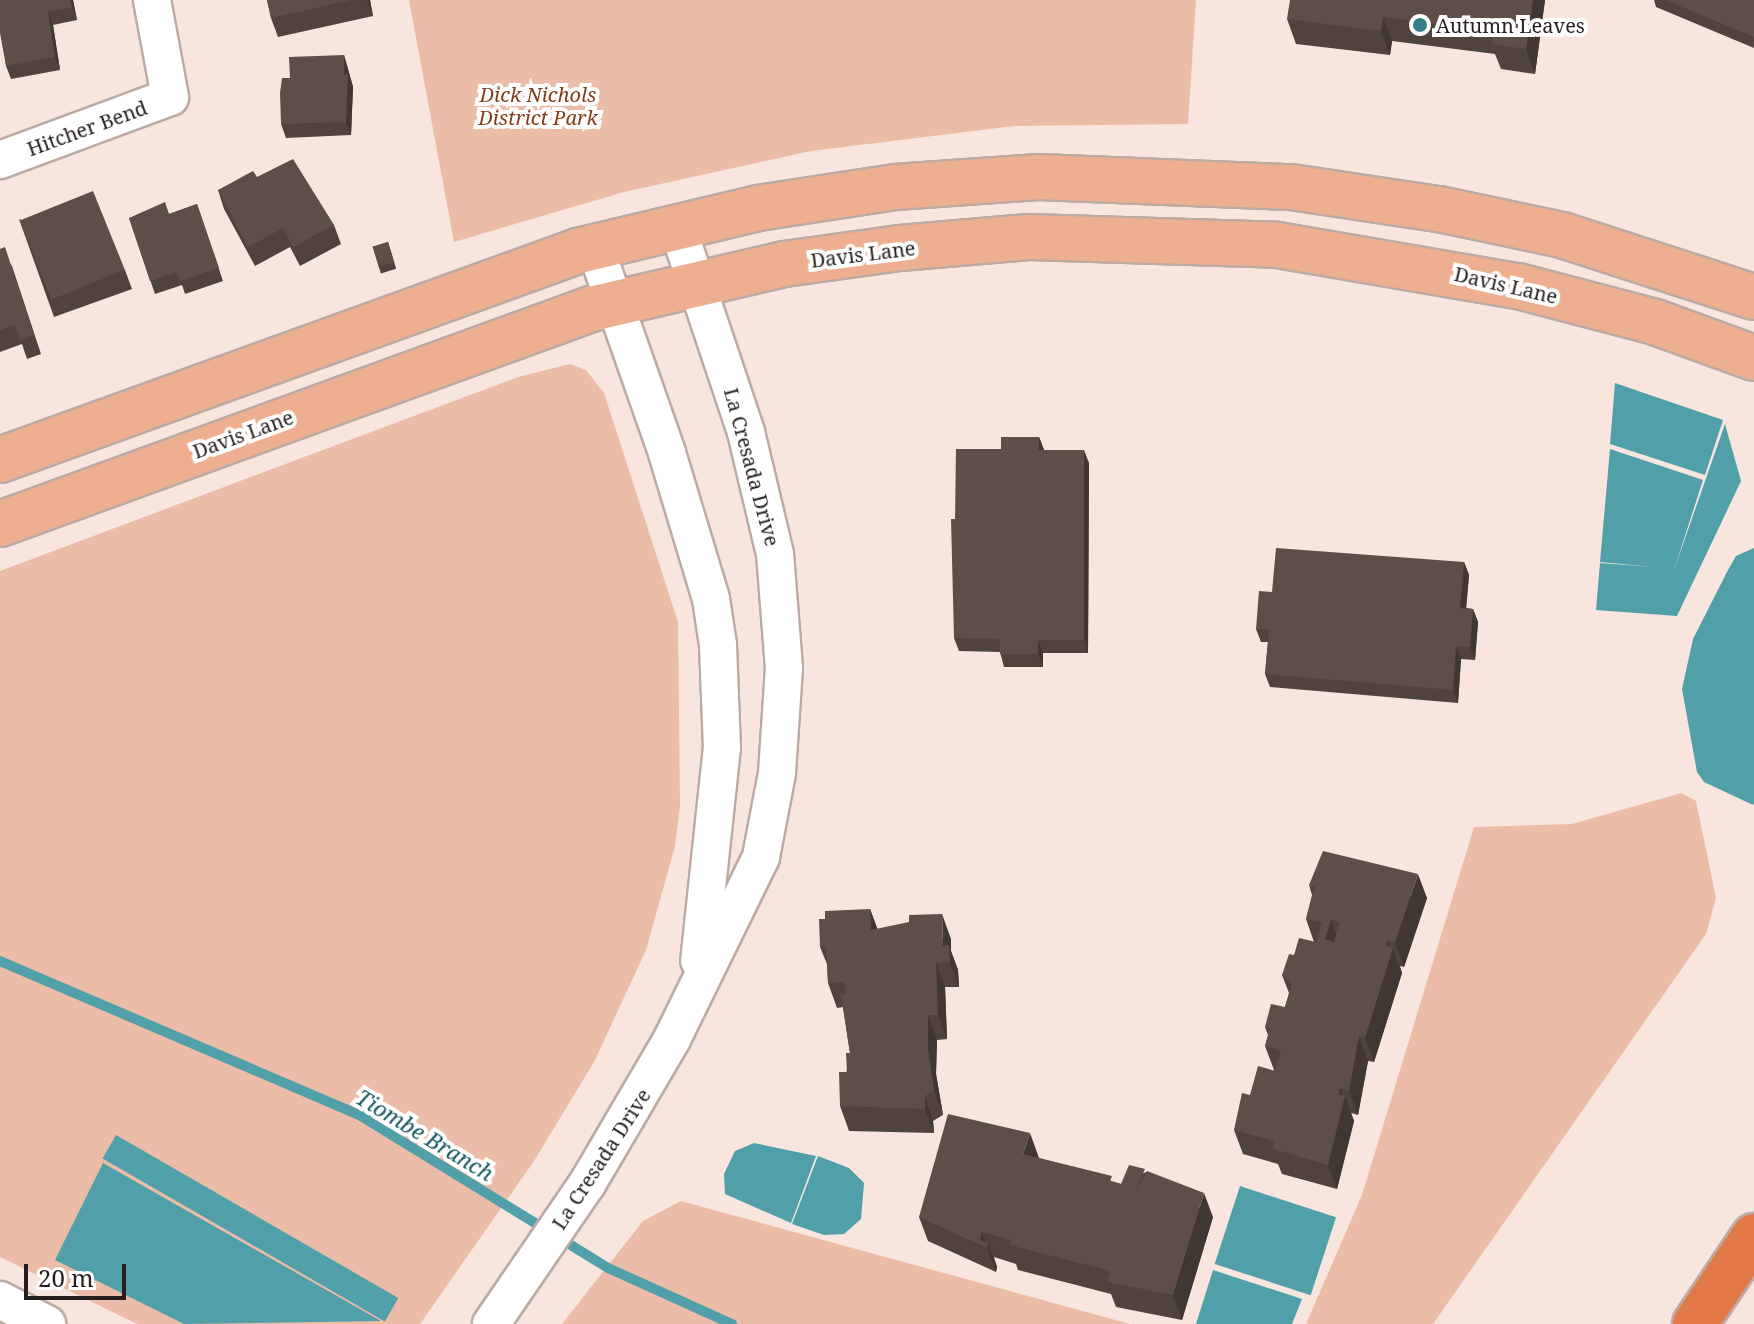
<!DOCTYPE html>
<style>
body{margin:0}
#map{position:relative;width:1754px;height:1324px;overflow:hidden;background:#f7e5de;font-family:"Noto Serif",serif}
div>[style]{position:absolute}
.green>*{inset:0;background:#ebbca7}
.water>*{inset:0;background:#51a0a9;transform-origin:0 0}
.stream>*{height:10px;margin:-5px;padding:0 5px;transform-origin:5px;border-radius:5px;background:#51a0a9}
.roads{filter:drop-shadow(2px 0 #bcaba4) drop-shadow(-2px 0 #bcaba4) drop-shadow(0 2px #bcaba4) drop-shadow(0 -2px #bcaba4)}
.minor>*{height:36px;margin:-18px;padding:0 18px;transform-origin:18px;border-radius:18px;background:#fff}
.major>*{height:44px;margin:-22px;padding:0 22px;transform-origin:22px;border-radius:22px;background:#eeaf90}
.highway>*{height:44px;margin:-22px;padding:0 22px;transform-origin:22px;border-radius:22px;background:#e27946}
.wall>*{inset:0;background:#50433e;transform-origin:0 0}
.shaded-wall>*{inset:0;background:#413732}
.building>*{inset:0;background:#5d4e48;transform-origin:0 0}
.dots>*{width:22px;height:22px;translate:-50% -50%;box-sizing:border-box;border:4px solid #fff;border-radius:50%}
span{translate:-50% -50%;white-space:nowrap;text-align:center;line-height:1.15;-webkit-text-stroke:8px #fff;paint-order:stroke}
.poi-label{font-size:20px;color:#251e1c}
.left{translate:0 -50%;text-align:left}
.park-label{font-size:20px;color:#823c18;font-style:italic}
.street-label{font-size:20px;color:#251e1c}
.water-label{font-size:22px;color:#15585f;font-style:italic}
.scale{position:absolute;left:24px;top:1264px;width:102px;height:36px;box-sizing:border-box;border:4px solid #251e1c;border-top:0;padding-left:10px;font-size:24px;line-height:28px;white-space:nowrap;color:#251e1c;-webkit-text-stroke:6px #fff;paint-order:stroke}
</style>
<div id="map">
<div class="green">
<i style="clip-path:polygon(409px 0,1196px 0,1188px 124px,1014px 126px,811px 151px,624px 192px,454px 242px)"></i>
<i style="clip-path:polygon(570px 364px,586px 370px,604px 393px,678px 622px,680px 806px,675px 846px,646px 950px,594px 1062px,534px 1161px,420px 1324px,137px 1324px,0 1257px,0 571px,518px 377px)"></i>
<i style="clip-path:polygon(1681px 793px,1696px 801px,1716px 898px,1706px 934px,1433px 1324px,1306px 1324px,1362px 1195px,1474px 827px,1572px 824px)"></i>
<i style="clip-path:polygon(681px 1201px,1130px 1324px,562px 1324px,643px 1221px)"></i>
</div>
<div class="water">
<i style="clip-path:polygon(1615px 383px,1723px 420px,1705px 475px,1610px 444px)"></i>
<i style="clip-path:polygon(1725px 424px,1741px 481px,1677px 616px,1596px 610px,1600px 563px,1653px 567px,1600px 562px,1610px 449px,1703px 480px,1674px 570px)"></i>
<i style="clip-path:polygon(1754px 548px,1754px 804px,1753px 805px,1704px 782px,1697px 772px,1682px 689px,1693px 639px,1728px 570px,1736px 556px)"></i>
<i style="left:116px;top:1135px;width:326px;height:27px;rotate:30deg"></i>
<i style="clip-path:polygon(754px 1143px,816px 1156px,791px 1223px,725px 1194px,724px 1174px,735px 1151px)"></i>
<i style="clip-path:polygon(818px 1156px,849px 1168px,864px 1183px,861px 1219px,844px 1234px,824px 1235px,792px 1224px)"></i>
<i style="clip-path:polygon(103px 1163px,381px 1321px,184px 1324px,55px 1260px)"></i>
<i style="left:1240px;top:1186px;width:101px;height:82px;rotate:18deg"></i>
<i style="clip-path:polygon(1213px 1270px,1302px 1299px,1292px 1324px,1196px 1324px)"></i>
</div>
<div class="stream">
<i style="left:0;top:961px;width:393px;rotate:23.2deg"></i>
<i style="left:361px;top:1116px;width:290px;rotate:31.6deg"></i>
<i style="left:608px;top:1268px;width:136px;rotate:24.3deg"></i>
</div>
<div class="roads">
<div class="minor">
<i style="left:0;top:160px;width:181px;rotate:-20.3deg"></i>
<i style="left:170px;top:97px;width:99px;rotate:-100.5deg"></i>
<i style="left:595px;top:247px;width:218px;rotate:70.7deg"></i>
<i style="left:667px;top:453px;width:152px;rotate:73.2deg"></i>
<i style="left:711px;top:599px;width:47px;rotate:81.3deg"></i>
<i style="left:718px;top:645px;width:102px;rotate:87.8deg"></i>
<i style="left:722px;top:747px;width:215px;rotate:96.1deg"></i>
<i style="left:0;top:1300px;width:53px;rotate:27.1deg"></i>
<i style="left:491px;top:1324px;width:170px;rotate:-55.6deg"></i>
<i style="left:587px;top:1184px;width:168px;rotate:-59.6deg"></i>
<i style="left:672px;top:1039px;width:203px;rotate:-63.9deg"></i>
<i style="left:761px;top:857px;width:86px;rotate:-79.2deg"></i>
<i style="left:777px;top:773px;width:105px;rotate:-86.2deg"></i>
<i style="left:784px;top:668px;width:114px;rotate:-94.5deg"></i>
<i style="left:775px;top:554px;width:125px;rotate:-103.4deg"></i>
<i style="left:746px;top:432px;width:217px;rotate:-108.5deg"></i>
</div>
<div class="major">
<i style="left:0;top:460px;width:615px;rotate:-19.88deg"></i>
<i style="left:578px;top:251px;width:185px;rotate:-13.4deg"></i>
<i style="left:758px;top:208px;width:139px;rotate:-8.7deg"></i>
<i style="left:895px;top:187px;width:144px;rotate:-4deg"></i>
<i style="left:1039px;top:177px;width:252px;rotate:2.3deg"></i>
<i style="left:1291px;top:187px;width:150px;rotate:8.5deg"></i>
<i style="left:1439px;top:209px;width:126px;rotate:11.9deg"></i>
<i style="left:1562px;top:235px;width:202px;rotate:17.9deg"></i>
<i style="left:0;top:524px;width:629px;rotate:-19.99deg"></i>
<i style="left:591px;top:309px;width:198px;rotate:-13.1deg"></i>
<i style="left:784px;top:264px;width:117px;rotate:-7.9deg"></i>
<i style="left:900px;top:248px;width:129px;rotate:-4.9deg"></i>
<i style="left:1029px;top:237px;width:248px;rotate:1.8deg"></i>
<i style="left:1277px;top:245px;width:244px;rotate:9.7deg"></i>
<i style="left:1518px;top:286px;width:142px;rotate:14.7deg"></i>
<i style="left:1655px;top:322px;width:105px;rotate:20deg"></i>
</div>
<div class="highway">
<i style="left:1695px;top:1324px;width:106px;rotate:-56.2deg"></i>
</div>
</div>
<div class="wall">
<i style="clip-path:polygon(0 0,73px 0,77px 20px,53px 25px,60px 70px,11px 79px,6px 66px)"></i>
<i style="clip-path:polygon(267px 0,370px 0,373px 16px,278px 37px,271px 18px)"></i>
<i style="clip-path:polygon(1545px 0,1535px 74px,1501px 69px,1495px 54px,1392px 41px,1390px 55px,1296px 44px,1287px 19px)"></i>
<i style="clip-path:polygon(1654px 0,1754px 0,1754px 48px,1656px 7px)"></i>
<i style="clip-path:polygon(344px 55px,353px 87px,351px 135px,286px 138px,281px 124px,290px 78px)"></i>
<i style="clip-path:polygon(257px 177px,334px 225px,341px 244px,300px 266px,290px 247px,255px 266px,224px 209px,218px 190px)"></i>
<i style="clip-path:polygon(197px 204px,223px 281px,185px 294px,182px 285px,155px 294px,129px 218px,169px 214px)"></i>
<i style="clip-path:polygon(19px 219px,125px 270px,132px 289px,54px 317px)"></i>
<i style="left:388px;top:242px;width:28px;height:16px;rotate:73deg"></i>
<i style="clip-path:polygon(0 249px,12px 266px,41px 354px,27px 359px,22px 344px,0 352px)"></i>
<i style="clip-path:polygon(1039px 437px,1044px 450px,1089px 463px,1088px 653px,1043px 653px,1043px 667px,1004px 667px,1000px 652px,959px 651px,954px 638px,955px 519px,1001px 449px)"></i>
<i style="clip-path:polygon(1464px 562px,1469px 575px,1466px 608px,1473px 609px,1478px 622px,1475px 660px,1461px 659px,1458px 703px,1270px 687px,1265px 674px,1268px 642px,1261px 642px,1256px 629px,1272px 592px)"></i>
<i style="clip-path:polygon(1309px 885px,1427px 898px,1404px 967px,1400px 966px,1402px 973px,1374px 1062px,1368px 1061px,1358px 1115px,1351px 1113px,1354px 1121px,1337px 1189px,1282px 1174px,1278px 1164px,1243px 1154px,1234px 1130px,1250px 1095px,1274px 1070px,1265px 1046px,1268px 1035px,1265px 1027px,1285px 1007px,1289px 993px,1282px 975px,1314px 942px,1306px 919px,1312px 895px)"></i>
<i style="clip-path:polygon(870px 909px,877px 929px,951px 939px,951px 951px,958px 970px,959px 987px,945px 987px,947px 1039px,937px 1040px,936px 1074px,943px 1115px,933px 1121px,934px 1133px,849px 1131px,840px 1106px,850px 1053px,843px 1007px,837px 1008px,828px 983px,827px 964px,820px 947px)"></i>
<i style="clip-path:polygon(1038px 1158px,1121px 1184px,1146px 1172px,1213px 1217px,1182px 1320px,1116px 1307px,1111px 1294px,1018px 1270px,1016px 1264px,994px 1257px,997px 1267px,996px 1272px,928px 1241px,919px 1217px)"></i>
</div>
<div class="shaded-wall">
<i style="clip-path:polygon(70px 0,73px 0,77px 20px,72px 7px)"></i>
<i style="clip-path:polygon(367px 0,370px 0,373px 16px)"></i>
<i style="clip-path:polygon(1533px 0,1545px 0,1535px 74px,1526px 49px)"></i>
<i style="clip-path:polygon(48px 12px,53px 25px,60px 70px,55px 57px)"></i>
<i style="clip-path:polygon(1383px 17px,1392px 41px,1390px 55px,1381px 31px)"></i>
<i style="clip-path:polygon(344px 55px,353px 87px,351px 135px,346px 122px)"></i>
<i style="clip-path:polygon(1039px 437px,1044px 450px,1039px 450px)"></i>
<i style="clip-path:polygon(1084px 450px,1089px 463px,1088px 653px,1084px 640px)"></i>
<i style="clip-path:polygon(1464px 562px,1469px 575px,1465px 621px,1460px 608px)"></i>
<i style="clip-path:polygon(1473px 609px,1478px 622px,1475px 660px,1470px 647px)"></i>
<i style="clip-path:polygon(1038px 640px,1043px 653px,1043px 667px,1038px 654px)"></i>
<i style="clip-path:polygon(1456px 646px,1461px 659px,1458px 703px,1453px 690px)"></i>
<i style="clip-path:polygon(1418px 874px,1427px 898px,1404px 967px,1395px 942px)"></i>
<i style="clip-path:polygon(870px 909px,879px 933px,871px 930px)"></i>
<i style="clip-path:polygon(942px 914px,951px 939px,951px 951px,958px 970px,959px 987px,943px 946px)"></i>
<i style="clip-path:polygon(1331px 920px,1340px 944px,1325px 939px)"></i>
<i style="clip-path:polygon(1387px 940px,1392px 952px,1393px 948px,1402px 973px,1374px 1062px,1365px 1038px)"></i>
<i style="clip-path:polygon(936px 963px,945px 987px,947px 1039px,938px 1015px)"></i>
<i style="clip-path:polygon(928px 1015px,937px 1040px,936px 1074px,943px 1115px,934px 1090px,928px 1049px)"></i>
<i style="clip-path:polygon(1359px 1036px,1368px 1061px,1358px 1115px,1349px 1091px)"></i>
<i style="clip-path:polygon(1340px 1088px,1344px 1100px,1345px 1096px,1354px 1121px,1337px 1189px,1328px 1165px)"></i>
<i style="clip-path:polygon(925px 1096px,933px 1121px,934px 1133px,925px 1109px)"></i>
<i style="clip-path:polygon(1030px 1133px,1039px 1158px,1032px 1179px,1023px 1154px)"></i>
<i style="clip-path:polygon(1204px 1193px,1213px 1217px,1182px 1320px,1173px 1295px)"></i>
<i style="clip-path:polygon(982px 1232px,987px 1247px,988px 1243px,997px 1267px,996px 1272px,987px 1248px,980px 1240px)"></i>
</div>
<div class="building">
<i style="clip-path:polygon(0 0,70px 0,72px 7px,48px 12px,55px 57px,6px 66px,0 33px)"></i>
<i style="clip-path:polygon(267px 0,351px 0,271px 18px)"></i>
<i style="clip-path:polygon(1290px 0,1533px 0,1526px 49px,1492px 44px,1494px 30px,1383px 17px,1381px 31px,1287px 19px)"></i>
<i style="clip-path:polygon(1665px 0,1754px 0,1754px 37px)"></i>
<i style="clip-path:polygon(344px 55px,344px 75px,348px 74px,346px 122px,281px 124px,280px 93px,282px 78px,290px 78px,289px 57px)"></i>
<i style="clip-path:polygon(293px 159px,334px 225px,293px 247px,283px 228px,248px 247px,218px 190px,253px 171px,257px 177px)"></i>
<i style="left:93px;top:191px;width:85px;height:79px;rotate:68deg"></i>
<i style="clip-path:polygon(165px 202px,169px 214px,197px 204px,219px 268px,180px 281px,177px 272px,150px 281px,129px 218px)"></i>
<i style="left:388px;top:242px;width:21px;height:16px;rotate:73deg"></i>
<i style="clip-path:polygon(5px 247px,34px 335px,20px 340px,15px 325px,0 330px,0 249px)"></i>
<i style="clip-path:polygon(1001px 437px,1039px 437px,1039px 450px,1084px 450px,1084px 640px,1038px 640px,1038px 654px,1000px 654px,1000px 639px,954px 638px,951px 519px,955px 519px,956px 449px,1001px 449px)"></i>
<i style="clip-path:polygon(1276px 548px,1464px 562px,1460px 608px,1473px 609px,1470px 647px,1456px 646px,1453px 690px,1265px 674px,1269px 629px,1256px 629px,1259px 591px,1272px 592px)"></i>
<i style="clip-path:polygon(evenodd,1323px 851px,1418px 874px,1395px 942px,1387px 940px,1386px 946px,1393px 948px,1365px 1038px,1359px 1036px,1349px 1091px,1340px 1088px,1338px 1094px,1345px 1096px,1328px 1165px,1273px 1149px,1275px 1141px,1234px 1130px,1242px 1093px,1250px 1095px,1258px 1066px,1275px 1071px,1281px 1051px,1265px 1046px,1270px 1028px,1265px 1027px,1271px 1004px,1285px 1007px,1292px 984px,1282px 975px,1289px 954px,1294px 955px,1299px 938px,1316px 942px,1322px 922px,1306px 919px,1315px 887px,1309px 885px,1323px 851px,1331px 920px,1340px 922px,1334px 942px,1325px 939px,1331px 920px)"></i>
<i style="clip-path:polygon(870px 909px,871px 930px,909px 922px,909px 915px,942px 914px,943px 946px,949px 945px,950px 962px,936px 963px,938px 1015px,928px 1015px,928px 1049px,934px 1090px,925px 1096px,925px 1109px,840px 1106px,839px 1072px,847px 1072px,846px 1053px,850px 1053px,841px 995px,845px 995px,845px 982px,828px 983px,826px 946px,820px 947px,819px 919px,825px 919px,825px 911px)"></i>
<i style="clip-path:polygon(948px 1114px,1030px 1133px,1023px 1154px,1112px 1176px,1110px 1181px,1121px 1184px,1129px 1165px,1145px 1169px,1135px 1192px,1147px 1171px,1204px 1193px,1173px 1295px,1107px 1282px,1110px 1271px,1010px 1245px,1011px 1240px,982px 1232px,980px 1240px,988px 1243px,987px 1248px,919px 1217px)"></i>
</div>
<div class="dots">
<i style="left:1420px;top:25px;background:#388088"></i>
</div>
<div class="poi-label">
<span class="left" style="left:1436px;top:25px">Autumn Leaves</span>
</div>
<div class="park-label">
<span style="left:538px;top:106px">Dick Nichols<br>District Park</span>
</div>
<div class="street-label">
<span style="left:87px;top:128px;rotate:-20deg">Hitcher Bend</span>
<span style="left:863px;top:254px;rotate:-7deg">Davis Lane</span>
<span style="left:1506px;top:285px;rotate:13deg">Davis Lane</span>
<span style="left:243px;top:434px;rotate:-20deg">Davis Lane</span>
<span style="left:752px;top:467px;rotate:75deg">La Cresada Drive</span>
<span style="left:601px;top:1159px;rotate:-57deg">La Cresada Drive</span>
</div>
<div class="water-label">
<span style="left:425px;top:1135px;rotate:31deg">Tiombe Branch</span>
</div>
<div class="scale">20 m</div>
</div>
